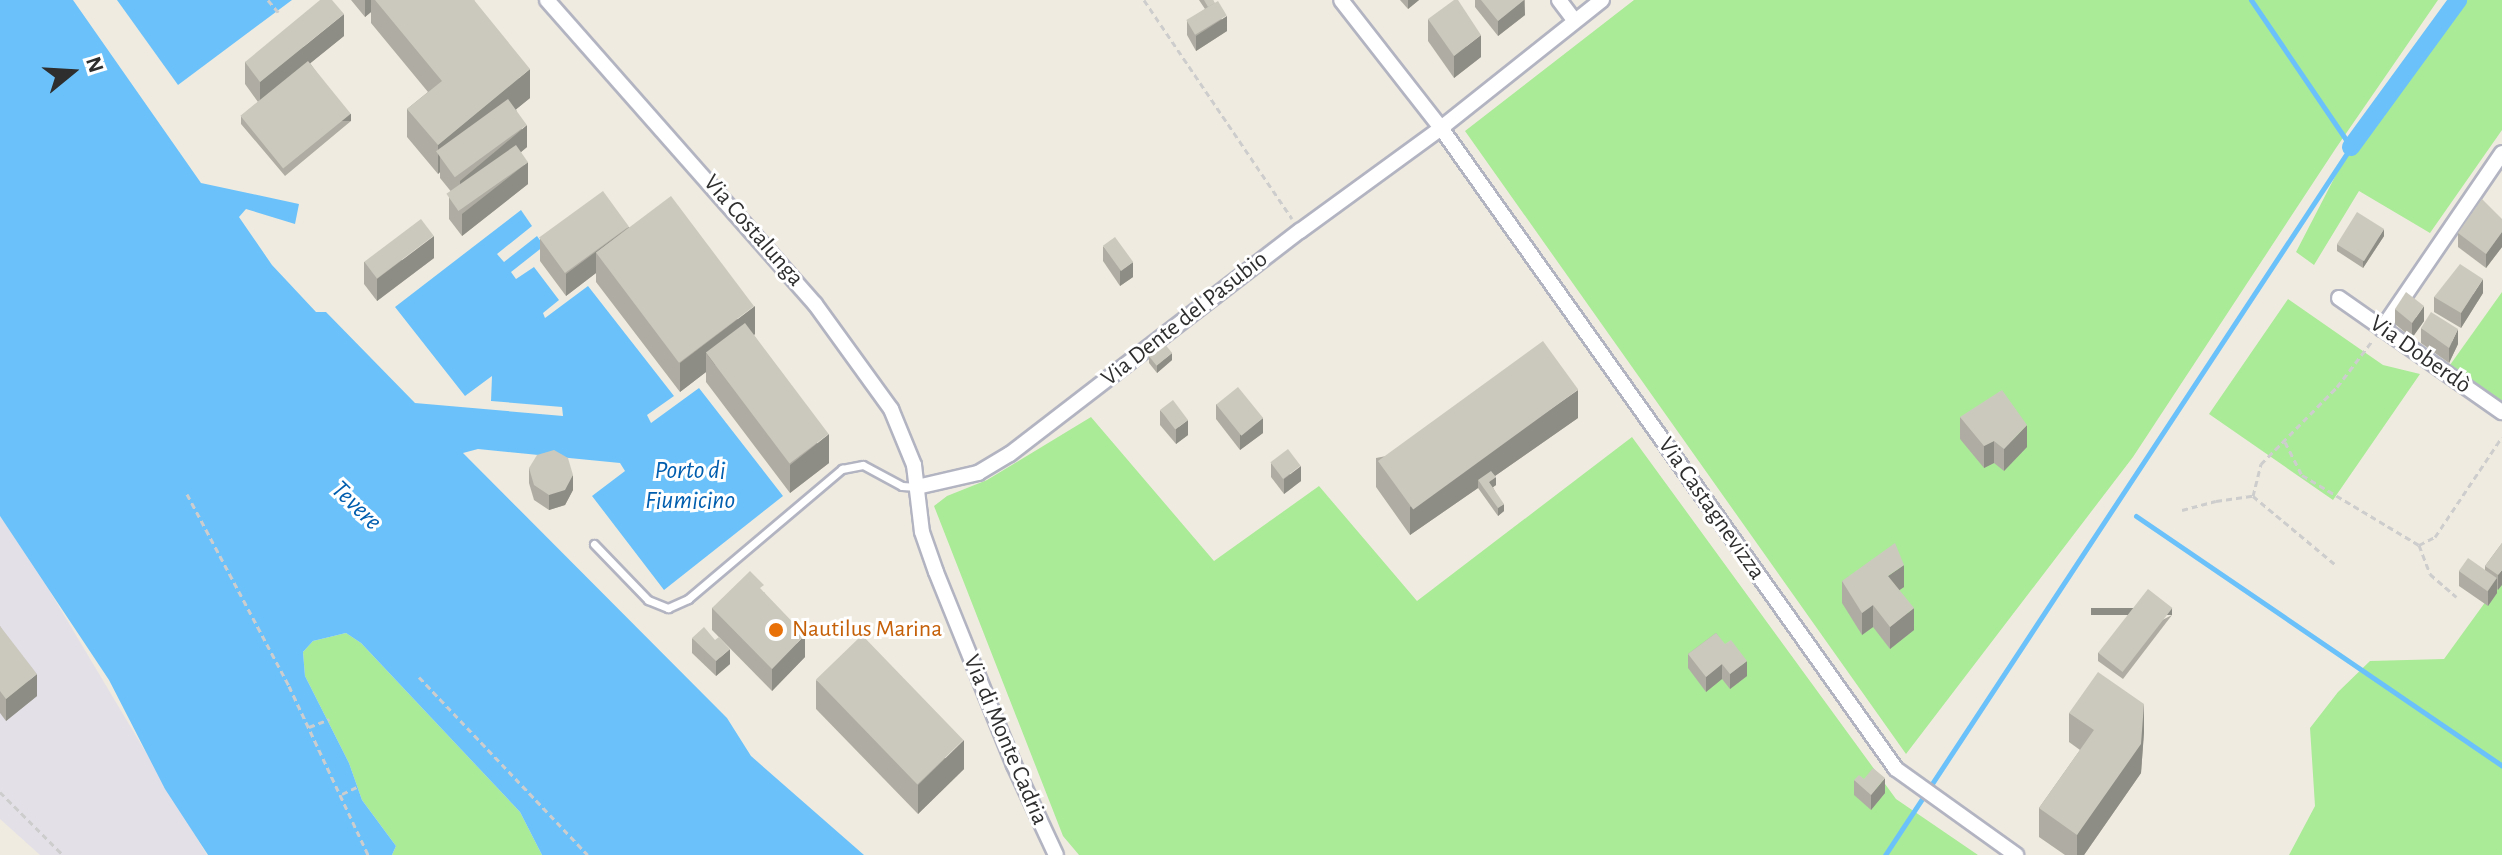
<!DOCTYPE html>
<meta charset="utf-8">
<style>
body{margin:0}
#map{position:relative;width:2502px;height:855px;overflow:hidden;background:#f0ebe0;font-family:"Alegreya Sans",sans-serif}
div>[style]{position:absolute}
.industrial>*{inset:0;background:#e3e0e8}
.green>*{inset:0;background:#aaeb98}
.water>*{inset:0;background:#6bc2fa}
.stream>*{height:5px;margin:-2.5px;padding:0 2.5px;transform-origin:2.5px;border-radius:2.5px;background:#6bc2fa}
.canal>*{height:18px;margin:-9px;padding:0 9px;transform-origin:9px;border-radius:9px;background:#6bc2fa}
.path>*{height:3px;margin-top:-1.5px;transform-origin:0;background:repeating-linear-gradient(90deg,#cdcdcd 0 6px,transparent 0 10px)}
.roads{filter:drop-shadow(2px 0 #b3b4c2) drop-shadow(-2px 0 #b3b4c2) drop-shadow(0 2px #b3b4c2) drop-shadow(0 -2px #b3b4c2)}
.lane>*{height:7px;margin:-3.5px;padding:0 3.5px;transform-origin:3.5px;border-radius:3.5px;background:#fff}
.street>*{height:14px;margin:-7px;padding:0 7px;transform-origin:7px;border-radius:7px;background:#fff}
.wall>*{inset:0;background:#afada3}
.shaded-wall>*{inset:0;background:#8e8d85;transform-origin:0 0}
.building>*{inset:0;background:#cbc9be;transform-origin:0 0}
.dots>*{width:22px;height:22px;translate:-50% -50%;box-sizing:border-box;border:4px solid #fff;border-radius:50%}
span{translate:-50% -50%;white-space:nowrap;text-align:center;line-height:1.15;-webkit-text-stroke:6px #fff;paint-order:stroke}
.street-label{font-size:24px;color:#2e2e2e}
.food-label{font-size:24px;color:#c56008}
.left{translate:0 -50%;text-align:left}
.water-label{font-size:26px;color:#015dae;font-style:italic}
.north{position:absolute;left:32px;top:32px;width:80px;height:80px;-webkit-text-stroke:6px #fff;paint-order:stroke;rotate:72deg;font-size:22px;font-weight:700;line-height:32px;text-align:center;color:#2e2e2e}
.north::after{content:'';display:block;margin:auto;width:28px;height:36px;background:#2e2e2e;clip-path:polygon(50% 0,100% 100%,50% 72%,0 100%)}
</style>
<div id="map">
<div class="industrial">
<i style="clip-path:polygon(0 516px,39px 573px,207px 855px,40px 855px,0 819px)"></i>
</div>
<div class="green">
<i style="clip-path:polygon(1634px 0,2438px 0,2336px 148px,2133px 457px,1906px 754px,1465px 131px)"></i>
<i style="clip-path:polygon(2448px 0,2502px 0,2502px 130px,2430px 233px,2359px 191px,2314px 265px,2296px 252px,2369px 111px)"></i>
<i style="clip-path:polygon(2502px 292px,2502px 410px,2445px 372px)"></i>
<i style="clip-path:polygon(2288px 299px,2383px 365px,2420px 374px,2333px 500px,2209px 414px)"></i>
<i style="clip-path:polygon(1091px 417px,1214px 561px,1319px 486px,1417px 601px,1632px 437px,1896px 799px,1978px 855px,1079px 855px,1063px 836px,934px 506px,947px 496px,987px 480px)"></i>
<i style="clip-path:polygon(2502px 579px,2502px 855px,2289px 855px,2315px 806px,2310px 728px,2338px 692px,2370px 661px,2444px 659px)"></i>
<i style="clip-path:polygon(346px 633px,361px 643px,520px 812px,542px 855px,392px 855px,396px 846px,362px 800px,349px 763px,305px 676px,303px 652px,313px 641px)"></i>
</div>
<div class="water">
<i style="clip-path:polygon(0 0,73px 0,201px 183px,299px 204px,295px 224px,246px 209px,239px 217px,272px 265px,316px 312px,326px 312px,415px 403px,563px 416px,562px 407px,491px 401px,492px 376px,465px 396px,395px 307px,521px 210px,532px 226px,497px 254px,504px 262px,537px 236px,544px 246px,511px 272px,516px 279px,534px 267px,559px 300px,543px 313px,545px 318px,588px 286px,674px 396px,647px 415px,651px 423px,699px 388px,783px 496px,664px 590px,592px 496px,625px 471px,620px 463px,478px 449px,463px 453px,727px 718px,751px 756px,864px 855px,542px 855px,520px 812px,361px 643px,346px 633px,313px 641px,303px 652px,305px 676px,349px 763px,362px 800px,396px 846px,392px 855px,208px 855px,165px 789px,109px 680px,0 516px)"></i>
<i style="clip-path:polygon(117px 0,292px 0,178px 85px)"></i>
</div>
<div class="stream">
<i style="left:2136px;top:516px;width:443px;rotate:34.3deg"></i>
<i style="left:1885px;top:855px;width:848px;rotate:-56.65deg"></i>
<i style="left:2351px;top:147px;width:178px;rotate:-124.2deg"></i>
</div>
<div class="canal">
<i style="left:2351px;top:147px;width:182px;rotate:-53.9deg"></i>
</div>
<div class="path">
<i style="left:268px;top:0;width:16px;rotate:50deg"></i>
<i style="left:1144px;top:0;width:264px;rotate:55.9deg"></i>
<i style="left:2285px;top:442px;width:37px;rotate:63deg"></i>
<i style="left:2302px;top:475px;width:136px;rotate:30.9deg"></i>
<i style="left:2419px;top:545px;width:18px;rotate:-27deg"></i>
<i style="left:2435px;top:537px;width:120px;rotate:-56.2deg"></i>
<i style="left:187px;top:494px;width:217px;rotate:62deg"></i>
<i style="left:289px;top:686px;width:187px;rotate:64.9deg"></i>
<i style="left:2253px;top:496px;width:109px;rotate:39.8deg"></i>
<i style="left:2182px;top:510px;width:35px;rotate:-15deg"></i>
<i style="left:2216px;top:501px;width:37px;rotate:-8deg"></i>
<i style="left:2253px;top:496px;width:33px;rotate:-76deg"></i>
<i style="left:2261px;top:464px;width:108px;rotate:-45.4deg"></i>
<i style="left:2337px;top:387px;width:58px;rotate:-52.7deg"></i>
<i style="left:2419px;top:545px;width:31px;rotate:69deg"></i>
<i style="left:2430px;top:574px;width:35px;rotate:41deg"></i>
<i style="left:419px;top:677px;width:245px;rotate:46.5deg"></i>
<i style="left:309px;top:727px;width:22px;rotate:-21deg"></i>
<i style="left:0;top:792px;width:89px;rotate:45deg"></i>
<i style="left:342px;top:794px;width:19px;rotate:-25deg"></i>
</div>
<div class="roads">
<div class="lane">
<i style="left:594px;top:544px;width:78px;rotate:46deg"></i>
<i style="left:648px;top:600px;width:22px;rotate:22deg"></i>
<i style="left:668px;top:608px;width:22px;rotate:-24deg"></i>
<i style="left:688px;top:599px;width:202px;rotate:-40.2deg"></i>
<i style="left:842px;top:469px;width:21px;rotate:-11deg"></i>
<i style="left:863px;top:465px;width:44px;rotate:28.3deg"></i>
<i style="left:902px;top:486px;width:15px;rotate:4deg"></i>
</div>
<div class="street">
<i style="left:547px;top:0;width:405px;rotate:48.6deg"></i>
<i style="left:815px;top:304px;width:130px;rotate:54.1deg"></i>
<i style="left:891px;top:409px;width:61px;rotate:67.7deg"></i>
<i style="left:914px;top:465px;width:67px;rotate:83.2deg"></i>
<i style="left:922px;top:532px;width:42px;rotate:70.7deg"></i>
<i style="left:936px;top:572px;width:208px;rotate:68deg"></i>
<i style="left:1014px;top:765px;width:99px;rotate:65deg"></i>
<i style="left:1559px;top:0;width:26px;rotate:53deg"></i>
<i style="left:1602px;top:0;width:206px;rotate:141.5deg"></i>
<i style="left:1441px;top:128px;width:786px;rotate:54.63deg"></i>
<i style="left:1896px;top:769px;width:148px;rotate:35.6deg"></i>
<i style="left:2339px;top:298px;width:199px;rotate:35deg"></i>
<i style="left:2382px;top:329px;width:213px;rotate:-55.7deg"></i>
<i style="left:917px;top:487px;width:63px;rotate:-12.9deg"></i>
<i style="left:978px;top:473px;width:37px;rotate:-31deg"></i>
<i style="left:1010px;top:454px;width:366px;rotate:-37.6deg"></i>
<i style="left:1300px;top:231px;width:175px;rotate:-36.1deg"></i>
<i style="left:1441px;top:128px;width:162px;rotate:-128deg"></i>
</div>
</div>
<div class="wall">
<i style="clip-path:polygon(351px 0,474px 0,530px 98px,516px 109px,527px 147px,521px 152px,528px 184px,462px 236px,449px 219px,449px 197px,453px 194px,440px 178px,440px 172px,438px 174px,407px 137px,407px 109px,428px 92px,371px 23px,371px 12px,365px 17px)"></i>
<i style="clip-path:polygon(1199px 0,1213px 0,1227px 31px,1196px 51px,1187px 35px,1187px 21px,1205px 9px)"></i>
<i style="clip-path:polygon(1400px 0,1419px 0,1408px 9px)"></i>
<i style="clip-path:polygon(1475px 0,1525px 0,1525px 15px,1498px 36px,1475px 7px)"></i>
<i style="clip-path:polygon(1428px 19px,1481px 57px,1454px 78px,1428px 41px)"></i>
<i style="clip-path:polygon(344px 36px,310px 63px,351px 121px,285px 176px,241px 124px,241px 116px,258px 102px,245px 84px,245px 62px)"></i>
<i style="clip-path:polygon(2502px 219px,2502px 247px,2486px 268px,2458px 247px,2458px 233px)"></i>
<i style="clip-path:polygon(629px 227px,755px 334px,754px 335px,829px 463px,790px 493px,706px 382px,706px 372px,680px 392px,596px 282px,596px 273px,566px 296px,540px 261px,540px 239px)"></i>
<i style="clip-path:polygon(2384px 236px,2363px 268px,2337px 251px,2337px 244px)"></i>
<i style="clip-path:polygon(1103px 246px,1133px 277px,1120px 286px,1103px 261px)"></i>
<i style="clip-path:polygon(434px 258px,377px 301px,364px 284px,364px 262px)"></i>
<i style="clip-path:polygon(2483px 293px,2461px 328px,2434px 312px,2434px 297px)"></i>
<i style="clip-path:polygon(2395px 309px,2424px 321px,2412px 338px,2395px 324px)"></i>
<i style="clip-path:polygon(2421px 328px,2458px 344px,2449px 363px,2421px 343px)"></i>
<i style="clip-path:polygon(1149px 356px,1172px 360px,1157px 373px,1149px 363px)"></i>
<i style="clip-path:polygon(1216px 404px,1263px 433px,1240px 450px,1216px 419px)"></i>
<i style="clip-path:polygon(1160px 410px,1188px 435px,1176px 444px,1160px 425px)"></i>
<i style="clip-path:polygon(1960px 417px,2027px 447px,2004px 471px,1994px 463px,1984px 468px,1960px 439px)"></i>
<i style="clip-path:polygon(1578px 418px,1495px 476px,1496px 485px,1493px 487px,1504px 511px,1498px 516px,1478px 488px,1410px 535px,1376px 487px,1376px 458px)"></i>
<i style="clip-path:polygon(1271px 463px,1301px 481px,1284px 494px,1271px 477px)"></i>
<i style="clip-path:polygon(529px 468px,573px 490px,565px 505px,549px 510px,534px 500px,529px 483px)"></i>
<i style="clip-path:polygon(2502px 543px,2498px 590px,2497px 589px,2497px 593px,2488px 606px,2459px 586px,2459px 571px,2485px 570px,2485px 566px)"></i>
<i style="clip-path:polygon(1842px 581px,1904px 587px,1899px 590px,1914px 630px,1890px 649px,1873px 627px,1862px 635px,1842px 603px)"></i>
<i style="clip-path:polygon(764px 592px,805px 657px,772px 691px,712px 630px,712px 608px)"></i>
<i style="clip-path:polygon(2172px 615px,2123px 679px,2098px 661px,2098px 653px)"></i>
<i style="clip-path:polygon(0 626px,37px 696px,6px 721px,0 713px)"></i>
<i style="clip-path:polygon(1716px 633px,1747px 676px,1730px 689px,1722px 679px,1706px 692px,1688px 668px,1688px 654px)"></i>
<i style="clip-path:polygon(692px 638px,730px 664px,716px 676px,692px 653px)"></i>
<i style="clip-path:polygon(816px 680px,964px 769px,918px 814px,816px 709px)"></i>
<i style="clip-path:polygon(2069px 713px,2144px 732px,2141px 773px,2084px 855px,2065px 855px,2039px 837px,2039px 808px,2080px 750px,2069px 742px)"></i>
<i style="clip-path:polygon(1854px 780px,1885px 793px,1871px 810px,1854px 795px)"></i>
</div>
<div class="shaded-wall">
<i style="clip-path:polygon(365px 0,371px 0,371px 12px,365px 17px)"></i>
<i style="clip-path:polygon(1408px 0,1419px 0,1408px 9px)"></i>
<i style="clip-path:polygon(1524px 0,1525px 15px,1498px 36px,1498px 21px)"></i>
<i style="clip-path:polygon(344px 14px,344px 36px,260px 104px,260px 82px)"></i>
<i style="clip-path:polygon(1227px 16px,1227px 31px,1196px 51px,1196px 36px)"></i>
<i style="clip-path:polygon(1481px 35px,1481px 57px,1454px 78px,1454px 56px)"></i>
<i style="clip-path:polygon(530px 69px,530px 98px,448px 165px,440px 156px,440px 172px,438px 174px,438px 145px)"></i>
<i style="left:351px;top:114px;width:7px;height:86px;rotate:90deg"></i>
<i style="clip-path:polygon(527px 125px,527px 147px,460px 203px,460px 181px)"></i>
<i style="clip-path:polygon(528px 162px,528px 184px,462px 236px,462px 214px)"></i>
<i style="clip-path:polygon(629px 227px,596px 253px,596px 273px,566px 296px,566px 274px)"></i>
<i style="clip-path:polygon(2384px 229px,2384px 236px,2363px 268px,2363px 261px)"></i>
<i style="clip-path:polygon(2502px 232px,2502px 247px,2486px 268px,2486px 254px)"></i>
<i style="clip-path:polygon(434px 236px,434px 258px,377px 301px,377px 279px)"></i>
<i style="clip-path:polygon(1133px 262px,1133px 277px,1120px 286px,1120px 271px)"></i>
<i style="clip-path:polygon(2483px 279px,2483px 293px,2461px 328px,2461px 313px)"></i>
<i style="clip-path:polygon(755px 306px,755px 334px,715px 365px,706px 353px,706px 372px,680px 392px,680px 363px)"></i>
<i style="clip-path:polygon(2424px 306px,2424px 321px,2412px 338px,2412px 323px)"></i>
<i style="clip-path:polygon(2458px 329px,2458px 344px,2449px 363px,2449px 348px)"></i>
<i style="clip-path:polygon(1172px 353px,1172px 360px,1157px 373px,1157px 365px)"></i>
<i style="clip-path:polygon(1578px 390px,1578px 418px,1482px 485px,1478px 480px,1478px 488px,1410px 535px,1410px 507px)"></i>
<i style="clip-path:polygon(1263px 418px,1263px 433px,1240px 450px,1240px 435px)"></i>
<i style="clip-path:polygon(1188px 420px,1188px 435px,1176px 444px,1176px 429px)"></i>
<i style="clip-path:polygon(2027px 425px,2027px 447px,2004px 471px,2004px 449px)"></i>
<i style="clip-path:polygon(829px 434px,829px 463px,790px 493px,790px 465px)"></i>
<i style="clip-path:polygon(1994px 441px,1994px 463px,1984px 468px,1984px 446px)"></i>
<i style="clip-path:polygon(1301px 466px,1301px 481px,1284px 494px,1284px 479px)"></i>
<i style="clip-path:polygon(573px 475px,573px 490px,565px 505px,549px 510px,549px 495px)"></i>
<i style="clip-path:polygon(1496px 477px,1496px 485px,1489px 490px,1489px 482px)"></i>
<i style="clip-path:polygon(1504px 504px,1504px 511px,1498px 516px,1498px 508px)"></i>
<i style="clip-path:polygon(1904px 565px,1904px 587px,1888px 598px,1888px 576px)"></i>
<i style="clip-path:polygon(2502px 570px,2502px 585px,2498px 590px,2498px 575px)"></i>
<i style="clip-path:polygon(2497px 578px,2497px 593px,2488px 606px,2488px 591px)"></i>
<i style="clip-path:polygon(1873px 605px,1873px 627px,1862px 635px,1862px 613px)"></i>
<i style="clip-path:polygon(1914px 608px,1914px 630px,1890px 649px,1890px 627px)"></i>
<i style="left:2172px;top:608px;width:7px;height:81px;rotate:90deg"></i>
<i style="clip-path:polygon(805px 635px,805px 657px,772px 691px,772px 669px)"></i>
<i style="clip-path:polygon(730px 649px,730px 664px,716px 676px,716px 661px)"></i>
<i style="clip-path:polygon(1747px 661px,1747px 676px,1730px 689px,1730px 674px)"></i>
<i style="clip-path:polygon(1722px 664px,1722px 679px,1706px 692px,1706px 677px)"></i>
<i style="clip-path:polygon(37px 674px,37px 696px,6px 721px,6px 699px)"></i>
<i style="clip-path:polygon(2144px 704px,2144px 732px,2141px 773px,2084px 855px,2077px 855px,2077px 835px)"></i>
<i style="clip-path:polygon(964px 740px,964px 769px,918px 814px,918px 785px)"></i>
<i style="clip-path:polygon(1885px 778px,1885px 793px,1871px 810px,1871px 795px)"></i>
</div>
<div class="building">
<i style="clip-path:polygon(320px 0,332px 0,344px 14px,260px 82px,245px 62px)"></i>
<i style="clip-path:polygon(375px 0,474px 0,530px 69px,438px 145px,407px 109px,442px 81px)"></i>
<i style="clip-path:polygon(1204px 0,1213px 0,1215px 3px,1208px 7px)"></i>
<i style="clip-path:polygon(1454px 0,1458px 0,1481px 35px,1454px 56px,1428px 19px)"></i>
<i style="clip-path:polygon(1481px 0,1524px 0,1498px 21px)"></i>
<i style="left:1218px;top:1px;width:17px;height:37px;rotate:59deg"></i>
<i style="left:308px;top:61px;width:68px;height:87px;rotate:51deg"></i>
<i style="left:508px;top:99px;width:32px;height:89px;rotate:54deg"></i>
<i style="left:516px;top:145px;width:21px;height:85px;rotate:55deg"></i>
<i style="left:603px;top:191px;width:44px;height:79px;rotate:54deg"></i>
<i style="left:671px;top:196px;width:138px;height:94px;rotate:53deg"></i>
<i style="clip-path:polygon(2482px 199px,2502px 219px,2502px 232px,2486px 254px,2458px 233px)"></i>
<i style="left:2357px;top:212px;width:32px;height:38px;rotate:32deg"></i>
<i style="left:421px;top:219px;width:21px;height:71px;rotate:53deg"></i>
<i style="left:1115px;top:237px;width:31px;height:15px;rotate:54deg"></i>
<i style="clip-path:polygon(2460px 264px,2483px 279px,2461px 313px,2434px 297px)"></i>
<i style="clip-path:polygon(2406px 292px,2424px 306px,2412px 323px,2395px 309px)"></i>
<i style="clip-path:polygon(2431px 312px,2458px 329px,2449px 348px,2421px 328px)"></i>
<i style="left:745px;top:323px;width:139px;height:49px;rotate:53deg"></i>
<i style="left:1543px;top:341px;width:60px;height:204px;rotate:54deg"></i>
<i style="left:1164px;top:343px;width:13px;height:20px;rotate:51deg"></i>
<i style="left:1238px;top:387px;width:40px;height:28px;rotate:51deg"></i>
<i style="clip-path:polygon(2002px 390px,2027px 425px,2004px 449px,1994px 441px,1984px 446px,1960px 417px)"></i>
<i style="left:1173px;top:400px;width:25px;height:16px;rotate:53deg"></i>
<i style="left:1288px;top:449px;width:21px;height:22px;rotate:53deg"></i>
<i style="clip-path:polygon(554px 450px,568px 458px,573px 475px,565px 490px,549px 495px,534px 485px,529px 468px,537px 455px)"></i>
<i style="clip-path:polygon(1491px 471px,1496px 477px,1489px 482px,1504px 504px,1498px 508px,1478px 480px)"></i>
<i style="clip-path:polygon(1895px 543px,1904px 565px,1888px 576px,1914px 608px,1890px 627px,1873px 605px,1862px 613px,1842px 581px)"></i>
<i style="clip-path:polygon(2502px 543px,2502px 570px,2498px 575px,2485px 566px)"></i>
<i style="left:2468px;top:558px;width:35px;height:16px;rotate:35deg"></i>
<i style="clip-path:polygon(750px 571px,764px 585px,760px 588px,805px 635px,772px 669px,712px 608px)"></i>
<i style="left:2148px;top:589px;width:31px;height:81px;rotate:38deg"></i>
<i style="clip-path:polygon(0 626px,37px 674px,6px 699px,0 691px)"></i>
<i style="clip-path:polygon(704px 627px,715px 640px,719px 637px,730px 649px,716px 661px,692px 638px)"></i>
<i style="clip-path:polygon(1716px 633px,1725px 644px,1731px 640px,1747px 661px,1730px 674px,1722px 664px,1706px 677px,1688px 654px)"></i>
<i style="left:862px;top:635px;width:146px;height:64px;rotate:46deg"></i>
<i style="clip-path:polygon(2098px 672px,2144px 704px,2141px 744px,2077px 835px,2039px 808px,2094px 730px,2069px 713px)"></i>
<i style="clip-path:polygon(1873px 768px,1885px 778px,1871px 795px,1854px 780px,1859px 775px,1864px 779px)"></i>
</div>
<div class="dots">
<i style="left:776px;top:630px;background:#e8710a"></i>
</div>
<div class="street-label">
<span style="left:753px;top:231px;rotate:49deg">Via Costalunga</span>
<span style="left:1185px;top:319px;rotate:-38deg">Via Dente del Pasubio</span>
<span style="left:2420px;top:355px;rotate:35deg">Via Doberdò</span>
<span style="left:1711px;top:509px;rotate:55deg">Via Castagnevizza</span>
<span style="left:1005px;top:740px;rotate:67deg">Via di Monte Cadria</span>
</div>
<div class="food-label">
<span class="left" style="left:792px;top:630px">Nautilus Marina</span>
</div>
<div class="water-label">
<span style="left:690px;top:486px">Porto di<br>Fiumicino</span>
<span style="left:356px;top:506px;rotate:44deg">Tevere</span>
</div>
<div class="north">N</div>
</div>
